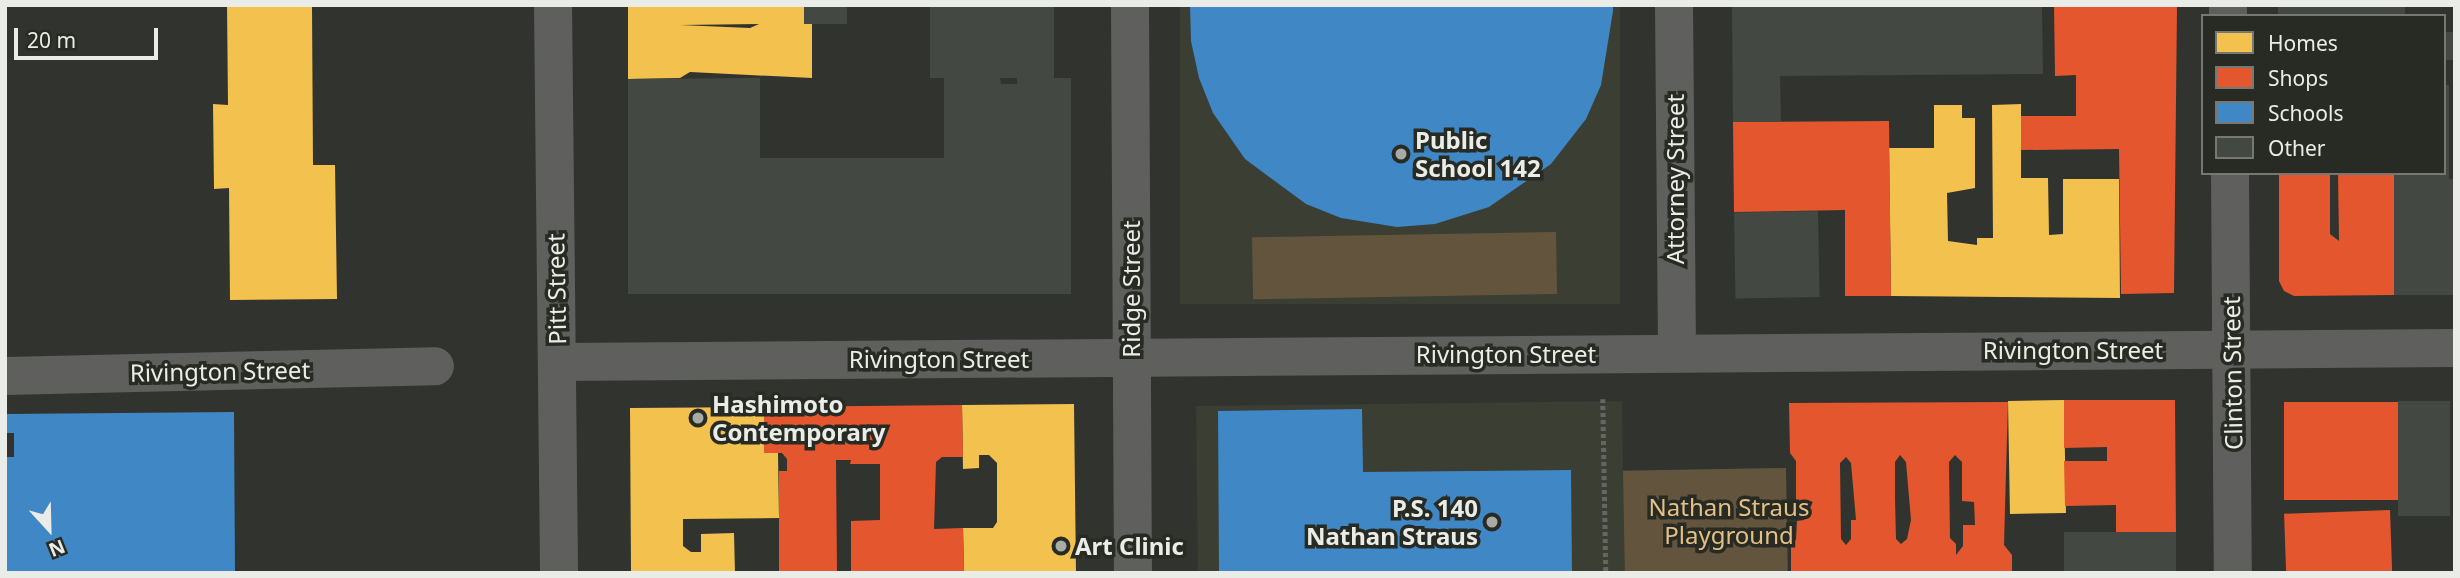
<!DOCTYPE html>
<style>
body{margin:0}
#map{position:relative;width:2460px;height:578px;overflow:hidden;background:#31332f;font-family:"Noto Sans",sans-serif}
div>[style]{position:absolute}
.built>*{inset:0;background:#3b3e32;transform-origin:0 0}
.green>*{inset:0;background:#63553d;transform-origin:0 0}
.homes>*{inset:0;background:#f2c14e;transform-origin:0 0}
.shops>*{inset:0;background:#e4572e;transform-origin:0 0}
.schools>*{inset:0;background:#3f88c5}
.building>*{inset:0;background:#434942;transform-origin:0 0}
.path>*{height:4.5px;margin-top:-2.25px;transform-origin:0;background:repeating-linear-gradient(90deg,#656664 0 3.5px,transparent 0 7px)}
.street>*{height:38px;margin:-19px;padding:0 19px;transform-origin:19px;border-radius:19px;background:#5f605d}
.dots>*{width:19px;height:19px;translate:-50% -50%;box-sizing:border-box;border:4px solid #282b23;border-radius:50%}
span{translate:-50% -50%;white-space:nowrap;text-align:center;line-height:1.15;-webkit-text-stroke:7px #282b23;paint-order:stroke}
.poi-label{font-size:24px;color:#eaece7;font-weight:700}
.left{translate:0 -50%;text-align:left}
.right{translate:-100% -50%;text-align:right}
.street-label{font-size:24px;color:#eaece7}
.park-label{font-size:24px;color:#e4c087}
.frame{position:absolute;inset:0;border:7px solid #eaece7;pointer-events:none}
.legend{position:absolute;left:2201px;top:14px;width:245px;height:161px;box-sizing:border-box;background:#282b23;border:2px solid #767871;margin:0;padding:9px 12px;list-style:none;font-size:21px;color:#eaece7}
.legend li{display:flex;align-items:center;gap:14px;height:35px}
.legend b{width:35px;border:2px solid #767871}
.north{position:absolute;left:14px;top:494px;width:70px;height:70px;-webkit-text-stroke:5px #282b23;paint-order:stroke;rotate:158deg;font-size:19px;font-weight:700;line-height:28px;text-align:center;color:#eaece7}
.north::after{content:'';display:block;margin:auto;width:24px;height:32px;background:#eaece7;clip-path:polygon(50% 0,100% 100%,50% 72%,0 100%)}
.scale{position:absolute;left:14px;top:28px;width:144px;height:32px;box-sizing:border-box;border:4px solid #eaece7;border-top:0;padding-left:9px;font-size:21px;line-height:24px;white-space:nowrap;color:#eaece7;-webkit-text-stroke:5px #282b23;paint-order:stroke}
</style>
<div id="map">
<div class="built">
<i style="left:1180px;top:5px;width:440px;height:299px"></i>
<i style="clip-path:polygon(1622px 401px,1623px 471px,1786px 468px,1787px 573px,1198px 573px,1196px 406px)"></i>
</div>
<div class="green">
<i style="left:1556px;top:232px;width:62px;height:304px;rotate:89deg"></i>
<i style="left:1786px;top:468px;width:105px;height:163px;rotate:89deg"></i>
</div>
<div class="homes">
<i style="clip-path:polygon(227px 5px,312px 5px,313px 165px,335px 165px,337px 299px,230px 300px,229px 188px,214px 189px,213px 104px,228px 105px)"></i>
<i style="clip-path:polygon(evenodd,628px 5px,804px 5px,804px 24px,812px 23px,812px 78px,690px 72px,680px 78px,628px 79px,628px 5px,759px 24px,750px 28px,680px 25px,759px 24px)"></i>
<i style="clip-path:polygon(2021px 104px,2021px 178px,2048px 178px,2049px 235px,2063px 234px,2063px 179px,2119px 179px,2120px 298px,1891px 296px,1889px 148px,1934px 148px,1934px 105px,1962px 105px,1962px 118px,1975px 118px,1975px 188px,1947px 193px,1948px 241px,1977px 245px,1977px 238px,1993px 238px,1992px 105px)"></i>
<i style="left:2064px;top:400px;width:113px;height:56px;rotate:89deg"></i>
<i style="clip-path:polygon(1074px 404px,1076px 573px,964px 573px,963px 528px,993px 528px,997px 522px,997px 463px,989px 455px,979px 455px,979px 468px,963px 469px,962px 405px)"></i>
<i style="clip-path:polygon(764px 407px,764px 453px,778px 453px,779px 518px,683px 519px,683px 546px,691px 552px,701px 552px,701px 534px,734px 533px,735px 573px,631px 573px,630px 408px)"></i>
</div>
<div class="shops">
<i style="clip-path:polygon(2054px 5px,2177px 5px,2174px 293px,2121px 294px,2119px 149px,2021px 150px,2021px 116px,2076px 116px,2076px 75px,2055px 76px)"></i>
<i style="clip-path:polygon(1889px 121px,1891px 296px,1845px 296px,1845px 210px,1734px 212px,1733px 122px)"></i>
<i style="clip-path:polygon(2279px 173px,2330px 173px,2330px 234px,2339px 241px,2338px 173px,2394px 173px,2394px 295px,2294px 296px,2284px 291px,2279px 281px)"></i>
<i style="clip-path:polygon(2064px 400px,2175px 400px,2176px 532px,2116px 532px,2116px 505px,2065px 506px,2064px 461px,2107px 461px,2107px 447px,2064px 448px)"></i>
<i style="clip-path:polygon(evenodd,2008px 402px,2004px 545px,2012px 555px,2012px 573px,1791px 573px,1791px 543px,1796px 540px,1797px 521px,1804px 520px,1803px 502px,1796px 502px,1796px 461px,1790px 453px,1789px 403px,2008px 402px,1900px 455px,1906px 462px,1911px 520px,1907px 539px,1901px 544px,1896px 539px,1895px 499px,1895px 462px,1900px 455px,2008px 402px,1955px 455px,1962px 462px,1962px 501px,1974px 502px,1975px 525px,1963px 525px,1963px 546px,1956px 555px,1956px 544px,1950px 538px,1949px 462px,1955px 455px,2008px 402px,1846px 457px,1851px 463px,1856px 520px,1851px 520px,1851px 539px,1846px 545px,1841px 539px,1840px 463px,1846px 457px)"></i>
<i style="left:2284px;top:402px;width:114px;height:98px"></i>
<i style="clip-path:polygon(962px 405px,963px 457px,942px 457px,936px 462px,934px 529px,963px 528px,964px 573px,851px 573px,851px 521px,880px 520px,880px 464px,850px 464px,851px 460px,836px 460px,837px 573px,779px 573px,779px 471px,787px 471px,787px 459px,782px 453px,764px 453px,764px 407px)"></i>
<i style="left:2390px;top:510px;width:63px;height:106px;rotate:88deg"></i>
</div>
<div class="schools">
<i style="clip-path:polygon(1190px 5px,1613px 5px,1613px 11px,1601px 85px,1586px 119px,1551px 164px,1489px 207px,1435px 224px,1397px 227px,1341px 218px,1306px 204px,1245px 159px,1213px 113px,1199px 78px,1191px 41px)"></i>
<i style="clip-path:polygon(1362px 409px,1363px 472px,1571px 470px,1572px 573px,1219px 573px,1218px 411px)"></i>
<i style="clip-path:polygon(234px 412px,235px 573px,5px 573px,5px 457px,14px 457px,14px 433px,5px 433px,5px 414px)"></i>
</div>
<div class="building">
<i style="left:804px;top:5px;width:43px;height:19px"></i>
<i style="clip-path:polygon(evenodd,930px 5px,1054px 5px,1054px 78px,1071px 78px,1071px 294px,628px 294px,628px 79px,760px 78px,760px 158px,944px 158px,944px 78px,930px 78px,930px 5px,1000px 78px,1017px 78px,1017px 84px,1001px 84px,1000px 78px)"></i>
<i style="clip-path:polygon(1732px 5px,2042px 5px,2043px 74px,1780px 76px,1781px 122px,1733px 122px)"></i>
<i style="left:2278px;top:5px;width:127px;height:11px"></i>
<i style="left:2444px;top:32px;width:11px;height:28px"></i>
<i style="clip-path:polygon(2444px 85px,2449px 85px,2449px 179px,2455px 179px,2455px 295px,2394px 295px,2394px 173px,2444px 173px)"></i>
<i style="left:1818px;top:211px;width:86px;height:84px;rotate:89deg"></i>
<i style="left:2450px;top:401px;width:115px;height:52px;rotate:90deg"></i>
<i style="left:2176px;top:532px;width:41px;height:112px;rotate:90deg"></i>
</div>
<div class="path">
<i style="left:1603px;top:399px;width:174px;rotate:89deg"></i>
</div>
<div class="street">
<i style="left:553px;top:5px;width:568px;rotate:89.39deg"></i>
<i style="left:1130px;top:5px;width:568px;rotate:89.7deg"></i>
<i style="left:1674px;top:5px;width:347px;rotate:89.5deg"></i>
<i style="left:2228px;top:5px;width:11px;rotate:90deg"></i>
<i style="left:2230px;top:173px;width:400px;rotate:89.6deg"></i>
<i style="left:557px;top:362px;width:1898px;rotate:-0.42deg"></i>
<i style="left:5px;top:376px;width:430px;rotate:-1.3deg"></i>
</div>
<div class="dots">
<i style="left:1401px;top:154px;background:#a9aba7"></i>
<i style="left:698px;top:418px;background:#a9aba7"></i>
<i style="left:1492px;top:522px;background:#a9aba7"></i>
<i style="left:1061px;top:546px;background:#a9aba7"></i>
</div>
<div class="poi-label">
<span class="left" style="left:1415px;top:154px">Public<br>School 142</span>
<span class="left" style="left:712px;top:418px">Hashimoto<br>Contemporary</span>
<span class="right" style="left:1478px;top:522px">P.S. 140<br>Nathan Straus</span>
<span class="left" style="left:1075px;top:546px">Art Clinic</span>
</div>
<div class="street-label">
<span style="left:1675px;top:179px;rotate:-90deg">Attorney Street</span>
<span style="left:556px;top:289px;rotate:-91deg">Pitt Street</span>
<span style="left:1131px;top:289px;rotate:-90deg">Ridge Street</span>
<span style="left:2073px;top:350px">Rivington Street</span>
<span style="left:1506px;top:354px">Rivington Street</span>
<span style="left:939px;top:359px">Rivington Street</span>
<span style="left:220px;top:371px;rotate:-1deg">Rivington Street</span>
<span style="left:2232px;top:373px;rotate:-91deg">Clinton Street</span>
</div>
<div class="park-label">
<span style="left:1729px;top:521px">Nathan Straus<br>Playground</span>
</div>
<div class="frame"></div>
<ul class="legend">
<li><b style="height:19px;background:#f2c14e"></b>Homes</li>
<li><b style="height:19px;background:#e4572e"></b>Shops</li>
<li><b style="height:19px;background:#3f88c5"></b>Schools</li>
<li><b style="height:19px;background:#434942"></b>Other</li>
</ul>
<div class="north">N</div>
<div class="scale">20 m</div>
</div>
